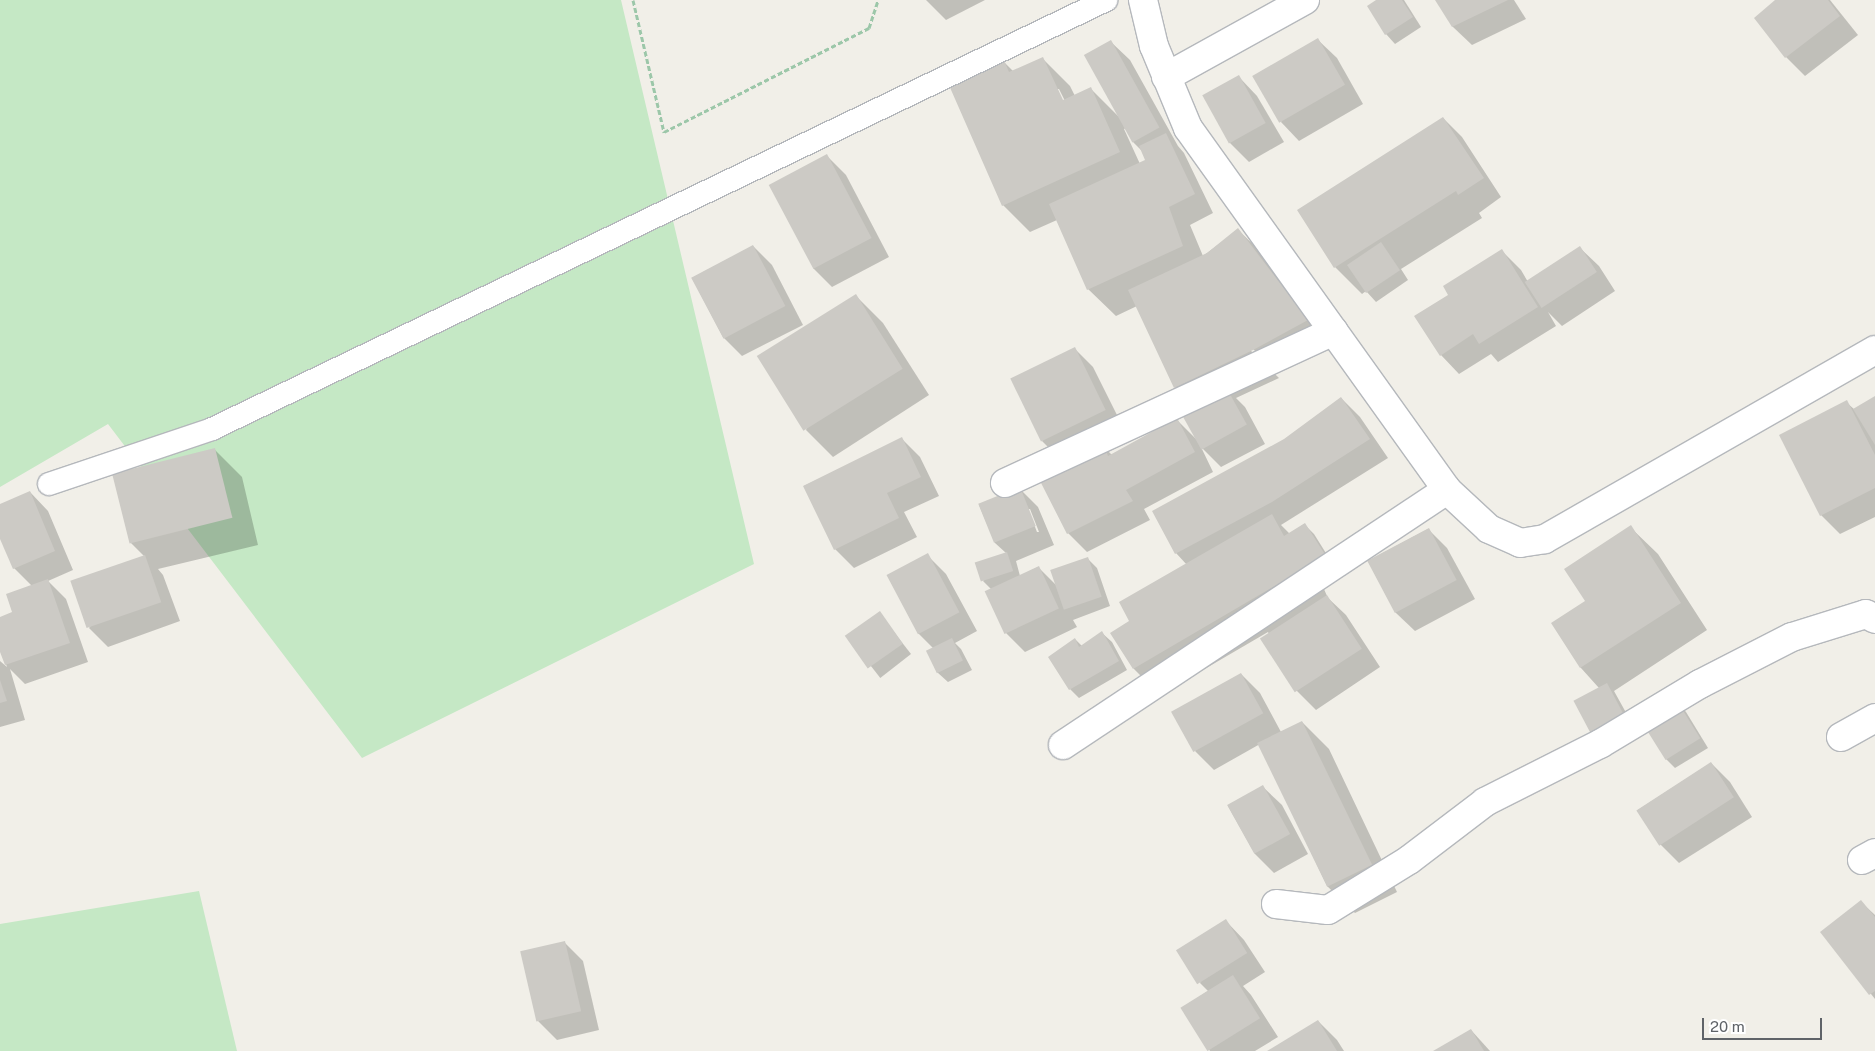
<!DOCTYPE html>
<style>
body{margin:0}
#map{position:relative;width:1875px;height:1051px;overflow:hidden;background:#f1efe8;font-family:"Public Sans",sans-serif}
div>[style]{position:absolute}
.green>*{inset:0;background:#c5e8c5}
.shadow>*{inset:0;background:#0003;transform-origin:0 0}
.building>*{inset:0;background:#cccac5;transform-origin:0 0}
.path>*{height:3px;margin-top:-1.5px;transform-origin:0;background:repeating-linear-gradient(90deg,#9cc7a9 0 5px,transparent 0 7.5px)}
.roads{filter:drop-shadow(1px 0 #b5b8bc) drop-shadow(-1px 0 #b5b8bc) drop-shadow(0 1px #b5b8bc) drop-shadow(0 -1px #b5b8bc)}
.lane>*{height:22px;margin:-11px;padding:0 11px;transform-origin:11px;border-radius:11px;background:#fff}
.street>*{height:28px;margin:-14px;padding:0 14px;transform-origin:14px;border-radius:14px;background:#fff}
span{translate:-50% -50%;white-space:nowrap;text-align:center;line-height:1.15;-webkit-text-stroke:4px #fff;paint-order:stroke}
.scale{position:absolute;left:1702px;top:1018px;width:120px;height:22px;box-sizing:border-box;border:2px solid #5f6368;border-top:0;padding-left:6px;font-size:15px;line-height:18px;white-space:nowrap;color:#5f6368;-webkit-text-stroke:4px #fff;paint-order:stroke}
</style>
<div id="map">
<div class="green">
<i style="clip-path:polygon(0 0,621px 0,754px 564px,362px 758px,108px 424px,0 487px)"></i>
<i style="clip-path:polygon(199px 891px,237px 1051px,0 1051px,0 924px)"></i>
</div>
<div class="shadow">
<i style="clip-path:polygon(926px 0,985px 0,946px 20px)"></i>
<i style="clip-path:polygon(1379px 0,1404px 0,1421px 27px,1395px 44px,1386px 34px)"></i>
<i style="clip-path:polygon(1437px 0,1514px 0,1526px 19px,1472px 45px,1453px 27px)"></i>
<i style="clip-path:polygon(1777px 0,1830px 0,1858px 35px,1805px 76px,1786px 57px,1755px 18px)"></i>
<i style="clip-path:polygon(1318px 40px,1337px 58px,1363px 104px,1299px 141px,1281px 122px)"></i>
<i style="clip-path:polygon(evenodd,1111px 42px,1130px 60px,1178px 146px,1184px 153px,1213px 213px,1190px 225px,1203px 256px,1238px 230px,1257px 248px,1326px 339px,1277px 373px,1249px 345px,1247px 347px,1279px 378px,1236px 398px,1245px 407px,1265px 444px,1221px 467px,1201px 447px,1213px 472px,1144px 509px,1150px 520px,1087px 552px,1068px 533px,1041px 479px,1103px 446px,1112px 455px,1176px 419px,1197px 440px,1193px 406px,1175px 387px,1137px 306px,1116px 316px,1088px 289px,1057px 220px,1030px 232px,1003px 205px,1002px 60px,1014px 72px,1043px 59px,1070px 86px,1075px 96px,1091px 89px,1118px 116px,1111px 42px,1057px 89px,1059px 89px,1067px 105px,1064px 106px,1057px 89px,1111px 42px,1126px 128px,1133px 142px,1143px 152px,1149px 165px,1140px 164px,1124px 129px,1126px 128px)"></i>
<i style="clip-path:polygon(1239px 77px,1257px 96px,1284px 142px,1249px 162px,1230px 143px)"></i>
<i style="clip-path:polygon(1443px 118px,1462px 137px,1501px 197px,1479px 213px,1482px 218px,1401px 269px,1408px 280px,1376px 302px,1366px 291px,1362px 294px,1335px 267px)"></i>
<i style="clip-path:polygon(827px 156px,846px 175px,889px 257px,832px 287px,813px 268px)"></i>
<i style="clip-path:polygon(753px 246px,772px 265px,803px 325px,742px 356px,723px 337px,692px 278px)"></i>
<i style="clip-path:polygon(1580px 248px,1599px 266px,1615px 291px,1562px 326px,1548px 312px,1556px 326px,1498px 362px,1491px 354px,1459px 374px,1441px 355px,1450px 295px,1502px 251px,1521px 270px,1528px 282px)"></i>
<i style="clip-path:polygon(856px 296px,883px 323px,929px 395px,833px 457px,806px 430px)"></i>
<i style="clip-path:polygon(1074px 348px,1093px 367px,1124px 429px,1061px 460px,1042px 441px)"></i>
<i style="clip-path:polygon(1341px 398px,1360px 417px,1388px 458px,1281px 525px,1290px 534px,1304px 524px,1314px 534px,1334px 566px,1318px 576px,1328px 598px,1346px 615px,1380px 667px,1316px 710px,1297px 691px,1268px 632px,1179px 684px,1143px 678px,1134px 669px,1129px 623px,1187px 565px,1176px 553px,1284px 440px)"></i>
<i style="clip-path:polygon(1875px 398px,1875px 517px,1840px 534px,1821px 515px,1846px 402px,1855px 410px)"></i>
<i style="clip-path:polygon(902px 439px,920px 457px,939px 496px,904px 512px,917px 537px,854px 568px,835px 549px,804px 486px)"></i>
<i style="clip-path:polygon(215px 450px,242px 477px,258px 545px,158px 569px,163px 575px,180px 621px,108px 647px,89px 628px,144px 556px,130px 542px)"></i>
<i style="clip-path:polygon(evenodd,1019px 488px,1038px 507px,1054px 545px,1016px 561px,1020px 576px,1038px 567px,1056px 585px,1088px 559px,1097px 568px,1110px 606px,1073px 620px,1077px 627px,1025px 652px,1006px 633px,992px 590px,983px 581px,1006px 553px,995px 543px,979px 505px,1019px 488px,1028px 509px,1030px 509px,1039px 532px,1037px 532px,1028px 509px)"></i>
<i style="clip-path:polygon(30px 492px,48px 511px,73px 570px,48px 581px,66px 599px,88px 662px,25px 684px,10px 669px,25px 720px,0 727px,0 661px,7px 667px,0 648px,0 618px,14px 613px,32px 586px,14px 568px,0 536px,0 505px)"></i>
<i style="clip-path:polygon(1630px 527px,1658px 554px,1707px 630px,1614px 691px,1634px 727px,1581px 668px,1553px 624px,1587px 601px)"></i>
<i style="clip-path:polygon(1428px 529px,1447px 548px,1475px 599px,1415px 631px,1396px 613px,1368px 561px)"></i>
<i style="clip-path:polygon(927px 555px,946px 574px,977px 631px,955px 643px,961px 649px,972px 670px,948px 682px,938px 673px,933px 648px,918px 633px,888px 576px)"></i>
<i style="left:879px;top:613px;width:52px;height:39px;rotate:52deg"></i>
<i style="clip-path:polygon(1102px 633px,1112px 642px,1127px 670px,1079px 698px,1070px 689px,1075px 639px,1082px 646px)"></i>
<i style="clip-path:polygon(1241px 674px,1260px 693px,1281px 732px,1302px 722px,1329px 749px,1397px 892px,1355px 913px,1327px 886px,1260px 744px,1214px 770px,1195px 751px)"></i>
<i style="clip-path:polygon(1677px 702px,1686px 712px,1708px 748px,1675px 768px,1666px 759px)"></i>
<i style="clip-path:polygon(1711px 763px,1730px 782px,1752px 817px,1679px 863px,1660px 844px,1638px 810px)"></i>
<i style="clip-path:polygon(1263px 787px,1282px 805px,1308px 854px,1274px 873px,1255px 854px,1228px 806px)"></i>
<i style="clip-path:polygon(1861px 902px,1875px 915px,1875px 999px,1822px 932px)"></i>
<i style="clip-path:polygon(1226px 921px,1244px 940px,1265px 972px,1243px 986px,1251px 995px,1278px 1037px,1255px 1051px,1210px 1051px,1182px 1008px,1208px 991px,1200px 983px)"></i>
<i style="clip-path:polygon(564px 942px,583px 961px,599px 1030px,557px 1040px,538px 1021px)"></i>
<i style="clip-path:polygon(1318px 1021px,1337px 1040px,1344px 1051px,1271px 1051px)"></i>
<i style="clip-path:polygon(1471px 1030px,1490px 1051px,1435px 1051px)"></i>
</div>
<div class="building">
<i style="clip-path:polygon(1376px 0,1402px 0,1413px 17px,1385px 35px,1367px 6px)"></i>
<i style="clip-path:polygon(1435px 0,1508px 0,1452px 27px)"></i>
<i style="clip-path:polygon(1775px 0,1828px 0,1840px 16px,1785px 58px,1754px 18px)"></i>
<i style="left:1318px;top:38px;width:54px;height:76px;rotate:60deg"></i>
<i style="left:1111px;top:40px;width:100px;height:31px;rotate:61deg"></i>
<i style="clip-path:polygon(1043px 57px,1063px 100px,1091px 87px,1120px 152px,1002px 206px,948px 83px,1003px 58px,1009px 72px)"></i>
<i style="left:1239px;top:75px;width:55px;height:42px;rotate:61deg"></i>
<i style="clip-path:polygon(1443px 117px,1484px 178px,1458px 195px,1456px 191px,1334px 268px,1297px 210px)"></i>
<i style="clip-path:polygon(1166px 133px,1195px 194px,1169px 207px,1183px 246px,1087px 290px,1049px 204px,1145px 160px,1139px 146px)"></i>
<i style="left:827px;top:154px;width:95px;height:66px;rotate:62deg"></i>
<i style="clip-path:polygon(1238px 228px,1308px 320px,1253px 350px,1174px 388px,1128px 290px,1207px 253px)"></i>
<i style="left:1381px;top:242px;width:34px;height:41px;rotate:56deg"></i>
<i style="left:753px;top:245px;width:69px;height:70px;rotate:62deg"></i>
<i style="left:1580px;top:246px;width:31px;height:66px;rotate:57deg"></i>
<i style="clip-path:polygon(1502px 249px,1538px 307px,1479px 344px,1473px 334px,1440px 356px,1414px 316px,1448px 295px,1443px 286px)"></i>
<i style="left:856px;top:294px;width:88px;height:117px;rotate:58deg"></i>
<i style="left:1075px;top:347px;width:70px;height:72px;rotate:64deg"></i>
<i style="left:1226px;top:387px;width:43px;height:52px;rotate:61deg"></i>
<i style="clip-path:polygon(1875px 396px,1875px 445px,1853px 409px)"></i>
<i style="clip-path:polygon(1341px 397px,1370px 439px,1272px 502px,1175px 554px,1152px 511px,1284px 439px)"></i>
<i style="clip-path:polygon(1847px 400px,1875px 455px,1875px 488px,1820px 516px,1779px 435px)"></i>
<i style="clip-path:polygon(1177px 418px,1195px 452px,1126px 490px,1133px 501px,1067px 534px,1039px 479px,1104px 445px,1108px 456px)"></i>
<i style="clip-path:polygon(902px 437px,921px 477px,887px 493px,899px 518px,834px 550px,803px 486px)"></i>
<i style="left:215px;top:448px;width:72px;height:106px;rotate:76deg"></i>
<i style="left:1020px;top:487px;width:42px;height:45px;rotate:68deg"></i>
<i style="clip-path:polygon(30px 491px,55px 551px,13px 569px,0 539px,0 504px)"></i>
<i style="clip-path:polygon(1272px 514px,1284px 536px,1305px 523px,1326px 556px,1133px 669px,1110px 633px,1129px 621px,1119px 602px)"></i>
<i style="clip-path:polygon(1631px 525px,1681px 603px,1580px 668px,1551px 623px,1585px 601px,1564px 569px)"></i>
<i style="left:1429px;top:528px;width:59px;height:70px;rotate:62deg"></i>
<i style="left:1007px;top:552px;width:20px;height:34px;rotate:72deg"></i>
<i style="left:928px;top:553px;width:67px;height:47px;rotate:62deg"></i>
<i style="left:145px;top:555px;width:50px;height:79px;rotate:71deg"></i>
<i style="left:1088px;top:557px;width:42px;height:40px;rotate:71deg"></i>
<i style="left:1039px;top:566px;width:47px;height:60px;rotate:65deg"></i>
<i style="clip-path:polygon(48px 579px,70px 643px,5px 665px,0 652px,0 617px,12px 612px,6px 594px)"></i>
<i style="left:1327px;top:595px;width:64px;height:80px;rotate:57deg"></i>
<i style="left:880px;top:611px;width:40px;height:43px;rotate:55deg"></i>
<i style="clip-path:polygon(1102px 631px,1119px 661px,1069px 690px,1048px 657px,1075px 638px,1079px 647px)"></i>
<i style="left:952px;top:638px;width:25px;height:29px;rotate:64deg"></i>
<i style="left:1241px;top:673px;width:46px;height:80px;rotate:61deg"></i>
<i style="clip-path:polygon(0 680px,7px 701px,0 703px)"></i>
<i style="left:1607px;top:683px;width:40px;height:38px;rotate:62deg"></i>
<i style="left:1677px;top:701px;width:44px;height:41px;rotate:58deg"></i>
<i style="left:1302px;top:721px;width:160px;height:50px;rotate:64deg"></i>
<i style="left:1711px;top:762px;width:42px;height:89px;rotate:57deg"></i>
<i style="left:1263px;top:785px;width:56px;height:41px;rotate:61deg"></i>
<i style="clip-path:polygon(1861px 900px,1875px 917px,1875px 991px,1869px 995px,1820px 932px)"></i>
<i style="left:1226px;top:919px;width:40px;height:59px;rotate:58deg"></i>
<i style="left:565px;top:941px;width:72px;height:46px;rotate:77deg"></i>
<i style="left:1233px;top:975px;width:51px;height:62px;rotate:58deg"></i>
<i style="clip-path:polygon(1318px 1020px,1337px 1051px,1267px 1051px)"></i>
<i style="clip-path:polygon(1471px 1029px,1484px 1051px,1433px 1051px)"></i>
</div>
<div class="path">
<i style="left:633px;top:0;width:136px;rotate:76.8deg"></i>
<i style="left:664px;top:132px;width:230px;rotate:-26.9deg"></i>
<i style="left:869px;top:28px;width:29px;rotate:-72deg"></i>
</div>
<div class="roads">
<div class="lane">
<i style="left:49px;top:484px;width:172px;rotate:-18.6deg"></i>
<i style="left:212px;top:429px;width:992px;rotate:-25.63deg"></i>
</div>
<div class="street">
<i style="left:1143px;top:0;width:47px;rotate:76.6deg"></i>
<i style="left:1154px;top:46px;width:89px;rotate:67.5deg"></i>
<i style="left:1188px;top:128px;width:445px;rotate:54.4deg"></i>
<i style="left:1447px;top:490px;width:57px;rotate:42.9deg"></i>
<i style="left:1489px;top:529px;width:34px;rotate:24deg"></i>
<i style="left:1520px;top:543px;width:25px;rotate:-9deg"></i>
<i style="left:1545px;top:539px;width:380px;rotate:-29.8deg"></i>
<i style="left:1166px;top:77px;width:159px;rotate:-29deg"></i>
<i style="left:1005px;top:483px;width:362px;rotate:-24.8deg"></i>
<i style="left:1841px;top:737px;width:39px;rotate:-29deg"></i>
<i style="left:1063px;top:745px;width:461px;rotate:-33.6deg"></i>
<i style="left:1862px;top:860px;width:15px;rotate:-28deg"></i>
<i style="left:1276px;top:904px;width:52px;rotate:6.6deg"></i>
<i style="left:1328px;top:910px;width:95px;rotate:-31.7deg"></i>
<i style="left:1409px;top:860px;width:96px;rotate:-37.3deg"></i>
<i style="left:1485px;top:802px;width:129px;rotate:-26.8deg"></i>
<i style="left:1600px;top:744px;width:117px;rotate:-31deg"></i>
<i style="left:1700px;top:684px;width:103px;rotate:-27.1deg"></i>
<i style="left:1792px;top:637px;width:77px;rotate:-17.3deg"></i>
<i style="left:1866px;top:614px;width:10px;rotate:29deg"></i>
</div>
</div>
<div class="scale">20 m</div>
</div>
